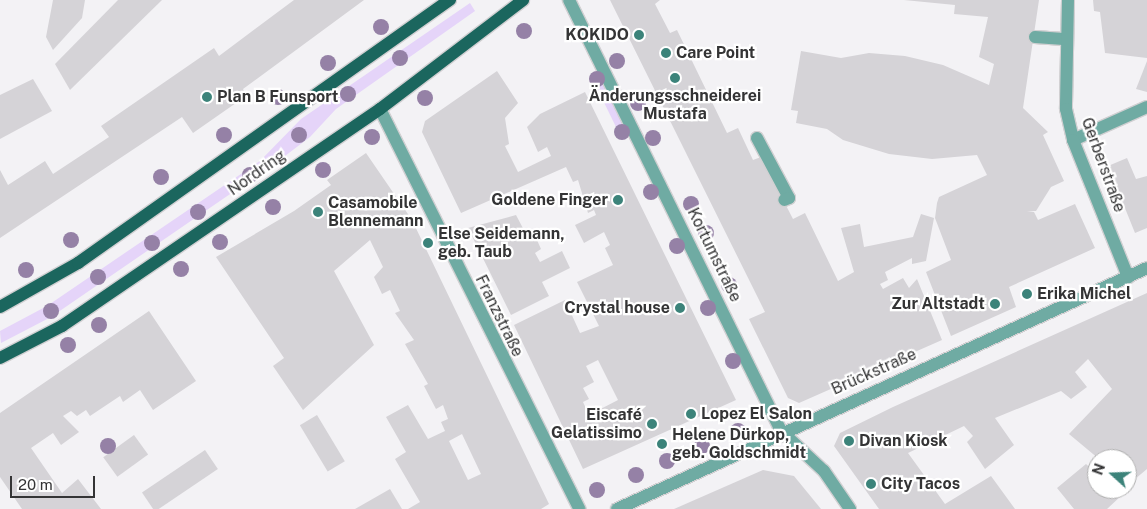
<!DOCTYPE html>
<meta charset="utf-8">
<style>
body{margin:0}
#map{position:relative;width:1147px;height:509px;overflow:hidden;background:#f3f2f5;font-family:"Public Sans",sans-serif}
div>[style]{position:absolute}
.green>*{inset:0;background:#e5d4f9;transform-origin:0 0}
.building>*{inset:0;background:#d5d3d7;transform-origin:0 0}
.roads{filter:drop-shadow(1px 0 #d1d0d2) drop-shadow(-1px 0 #d1d0d2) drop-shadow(0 1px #d1d0d2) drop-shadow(0 -1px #d1d0d2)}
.service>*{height:12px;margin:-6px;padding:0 6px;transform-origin:6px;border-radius:6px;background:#6faba3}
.pedestrian>*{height:12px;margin:-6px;padding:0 6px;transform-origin:6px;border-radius:6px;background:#6faba3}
.minor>*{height:12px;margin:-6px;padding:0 6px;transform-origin:6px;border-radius:6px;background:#6faba3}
.primary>*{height:12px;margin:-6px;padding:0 6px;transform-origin:6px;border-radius:6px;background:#1b665e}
.trees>*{width:16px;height:16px;margin:-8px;border-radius:50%;background:#9581a6}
.dots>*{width:14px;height:14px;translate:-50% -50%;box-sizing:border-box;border:2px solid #fff;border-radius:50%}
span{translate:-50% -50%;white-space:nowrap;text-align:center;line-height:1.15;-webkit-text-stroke:4.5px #fff;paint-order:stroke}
.poi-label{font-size:16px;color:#343435;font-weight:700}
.right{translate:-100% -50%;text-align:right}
.left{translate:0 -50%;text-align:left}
.street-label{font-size:16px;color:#343435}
.north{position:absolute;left:1087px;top:449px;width:50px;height:50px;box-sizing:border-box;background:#fff;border:1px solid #aeaeae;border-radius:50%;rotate:290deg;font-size:14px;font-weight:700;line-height:20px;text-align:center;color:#343435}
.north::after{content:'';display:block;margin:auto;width:18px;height:22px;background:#3c837a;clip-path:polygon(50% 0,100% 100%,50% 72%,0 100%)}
.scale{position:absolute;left:10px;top:476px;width:85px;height:22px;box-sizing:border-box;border:2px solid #343435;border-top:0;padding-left:6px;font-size:15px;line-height:18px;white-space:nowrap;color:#343435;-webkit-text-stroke:4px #fff;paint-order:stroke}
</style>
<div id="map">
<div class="green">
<i style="clip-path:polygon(470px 3px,475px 11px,336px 109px,310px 137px,281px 159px,51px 317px,1px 343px,0 331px,47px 306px,260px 161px,301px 119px)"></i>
<i style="left:602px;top:80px;width:50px;height:8px;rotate:64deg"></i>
</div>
<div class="building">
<i style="clip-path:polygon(53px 0,85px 0,82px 18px,53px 50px,46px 37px)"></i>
<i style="clip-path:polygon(118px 0,162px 0,70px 90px,55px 64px)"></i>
<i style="clip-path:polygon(294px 0,364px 0,243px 89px,246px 96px,193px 133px,182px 117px,0 238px,0 170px,8px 185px,45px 161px,53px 174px,109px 137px,101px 126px,214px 48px,219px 56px)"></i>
<i style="clip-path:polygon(610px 0,660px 0,655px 4px,670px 33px,677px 30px,727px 133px,738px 128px,753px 160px,761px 157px,793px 219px,805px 213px,838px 281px,854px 272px,841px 228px,860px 224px,864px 247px,913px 237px,921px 214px,934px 218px,926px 261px,912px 264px,912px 258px,885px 272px,888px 280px,880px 284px,883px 289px,903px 278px,909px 288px,917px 279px,942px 340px,799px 403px,788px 398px,749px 319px,765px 312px)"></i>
<i style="clip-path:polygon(904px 0,1039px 0,1023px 108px,1048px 132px,1043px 135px,1064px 181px,1051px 187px,1036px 211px,1027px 211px,1034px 212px,1038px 220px,1075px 204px,1095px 248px,1009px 287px,1016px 307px,951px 336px,926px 272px,951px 260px,935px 218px,937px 203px,939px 197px,987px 175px,977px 155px,932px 159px,889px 154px,843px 140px,827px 129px,796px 123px,798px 111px,791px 110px,801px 51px,841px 58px,869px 53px,905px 56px,943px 65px,989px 85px,994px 64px,979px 57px,988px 17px,954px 14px,955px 5px)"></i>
<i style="clip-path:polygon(1093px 0,1147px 0,1147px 58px,1105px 53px,1100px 12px,1094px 11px)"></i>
<i style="clip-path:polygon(1147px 61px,1147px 92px,1136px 89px)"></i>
<i style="clip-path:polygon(evenodd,497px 71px,518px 103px,505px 118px,509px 144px,505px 146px,518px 172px,551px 156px,547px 147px,538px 152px,527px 127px,540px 114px,585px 92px,736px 400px,583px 469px,514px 325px,565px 300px,580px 333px,599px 326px,577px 282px,613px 265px,605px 248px,610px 245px,604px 232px,584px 243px,575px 225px,596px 215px,594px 210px,588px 213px,578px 180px,573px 182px,566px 167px,461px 213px,422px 132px,425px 121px,497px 71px,598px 360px,618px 400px,589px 415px,583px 402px,589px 399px,583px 388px,594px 382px,586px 366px,598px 360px)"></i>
<i style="clip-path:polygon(33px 79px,52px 111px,0 139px,0 95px)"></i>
<i style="clip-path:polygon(evenodd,366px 153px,412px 220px,549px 504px,541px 509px,408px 509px,420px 502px,395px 459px,406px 452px,386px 417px,408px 405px,428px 439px,445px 431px,441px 422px,448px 419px,443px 405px,436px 409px,424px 386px,428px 384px,405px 344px,414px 340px,395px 313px,400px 311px,390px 290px,382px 294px,374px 277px,383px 267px,370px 240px,334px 271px,374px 345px,303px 410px,273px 366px,284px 358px,216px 257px,294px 211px,331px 185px,327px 180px,366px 153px,462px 434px,481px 474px,468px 480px,449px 441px,462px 434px)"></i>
<i style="clip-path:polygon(1127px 158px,1136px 179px,1147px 176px,1147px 228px,1135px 233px,1108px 166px)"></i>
<i style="clip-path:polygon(516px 215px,526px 234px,533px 231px,541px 249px,535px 253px,540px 262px,562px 251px,570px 268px,542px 282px,549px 296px,511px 315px,468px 228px)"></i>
<i style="clip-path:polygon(1147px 293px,1147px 469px,1129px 484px,1127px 459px,1099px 459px,1069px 434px,1112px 389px,1088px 359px,1075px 372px,1087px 387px,1071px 399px,1061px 391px,995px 418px,1014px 445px,985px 469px,967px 442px,973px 436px,964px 426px,908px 453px,945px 504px,991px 476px,1015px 509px,879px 509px,834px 446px,840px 433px,893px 407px)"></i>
<i style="clip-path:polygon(149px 311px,196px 381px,153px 410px,140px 390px,123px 402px,120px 396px,90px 416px,86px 410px,77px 416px,71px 411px,63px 416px,79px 432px,61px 445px,53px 433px,31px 448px,62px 493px,78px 479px,101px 509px,22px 509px,0 477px,0 413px)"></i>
<i style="left:317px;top:415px;width:54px;height:20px;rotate:59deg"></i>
<i style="left:134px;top:435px;width:24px;height:38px;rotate:54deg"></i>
<i style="left:205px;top:450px;width:23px;height:76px;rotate:56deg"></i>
<i style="clip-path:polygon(1086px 464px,1097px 474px,1097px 489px,1116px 489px,1122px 495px,1107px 509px,1074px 509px,1057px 488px)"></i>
<i style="clip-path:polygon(763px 470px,794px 476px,821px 509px,674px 509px)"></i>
<i style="clip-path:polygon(390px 489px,402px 509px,355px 509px)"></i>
</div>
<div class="roads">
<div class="service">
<i style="left:1035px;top:37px;width:32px;rotate:4deg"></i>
<i style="left:757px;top:138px;width:68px;rotate:61.9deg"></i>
<i style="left:789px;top:198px;width:5px;rotate:158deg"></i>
<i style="left:1073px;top:140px;width:81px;rotate:-24deg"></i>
</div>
<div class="pedestrian">
<i style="left:782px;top:432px;width:57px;rotate:42.9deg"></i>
<i style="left:824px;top:471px;width:46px;rotate:55.6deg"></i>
</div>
<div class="minor">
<i style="left:569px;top:0;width:482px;rotate:63.8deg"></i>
<i style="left:1068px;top:0;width:109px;rotate:91.1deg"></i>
<i style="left:1066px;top:109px;width:32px;rotate:77deg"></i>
<i style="left:1073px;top:140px;width:148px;rotate:68.1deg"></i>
<i style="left:380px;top:109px;width:447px;rotate:63.5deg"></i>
<i style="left:617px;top:509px;width:582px;rotate:-24.45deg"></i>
</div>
<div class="primary">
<i style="left:0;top:307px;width:90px;rotate:-29.4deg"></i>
<i style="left:78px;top:263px;width:456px;rotate:-35.3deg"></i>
<i style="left:0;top:358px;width:70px;rotate:-27.3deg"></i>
<i style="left:62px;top:326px;width:385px;rotate:-34.3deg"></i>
<i style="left:380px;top:109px;width:180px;rotate:-37.3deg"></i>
</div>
</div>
<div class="trees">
<i style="left:381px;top:27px"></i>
<i style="left:524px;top:31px"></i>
<i style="left:400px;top:58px"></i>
<i style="left:617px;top:61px"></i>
<i style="left:328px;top:63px"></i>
<i style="left:597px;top:79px"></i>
<i style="left:348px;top:94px"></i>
<i style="left:278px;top:97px"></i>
<i style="left:425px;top:98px"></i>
<i style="left:638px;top:103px"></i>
<i style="left:622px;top:132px"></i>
<i style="left:224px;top:135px"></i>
<i style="left:299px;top:135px"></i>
<i style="left:372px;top:137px"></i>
<i style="left:653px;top:138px"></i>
<i style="left:323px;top:170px"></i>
<i style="left:250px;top:175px"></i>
<i style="left:161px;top:177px"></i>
<i style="left:651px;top:192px"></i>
<i style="left:691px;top:204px"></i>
<i style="left:273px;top:207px"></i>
<i style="left:198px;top:212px"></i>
<i style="left:706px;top:233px"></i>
<i style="left:71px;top:240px"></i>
<i style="left:220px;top:242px"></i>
<i style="left:152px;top:243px"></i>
<i style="left:677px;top:246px"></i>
<i style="left:181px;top:269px"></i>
<i style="left:26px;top:270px"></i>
<i style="left:98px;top:277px"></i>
<i style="left:729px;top:285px"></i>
<i style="left:708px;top:308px"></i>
<i style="left:51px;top:311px"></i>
<i style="left:99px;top:325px"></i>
<i style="left:68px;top:345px"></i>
<i style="left:733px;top:361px"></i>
<i style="left:738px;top:431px"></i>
<i style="left:108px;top:446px"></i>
<i style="left:702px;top:446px"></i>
<i style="left:667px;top:461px"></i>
<i style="left:636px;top:475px"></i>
<i style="left:597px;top:490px"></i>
</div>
<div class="dots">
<i style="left:639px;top:35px;background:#3c837a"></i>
<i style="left:666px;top:53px;background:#3c837a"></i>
<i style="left:675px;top:78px;background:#3c837a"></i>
<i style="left:207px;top:97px;background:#3c837a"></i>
<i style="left:618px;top:200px;background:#3c837a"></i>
<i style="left:318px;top:212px;background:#3c837a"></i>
<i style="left:428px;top:243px;background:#3c837a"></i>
<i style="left:1027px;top:294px;background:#3c837a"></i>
<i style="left:995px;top:304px;background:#3c837a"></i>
<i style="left:680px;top:308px;background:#3c837a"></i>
<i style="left:691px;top:414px;background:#3c837a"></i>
<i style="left:652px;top:424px;background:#3c837a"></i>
<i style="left:849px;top:441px;background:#3c837a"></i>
<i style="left:662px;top:444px;background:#3c837a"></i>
<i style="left:871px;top:484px;background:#3c837a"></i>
</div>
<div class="poi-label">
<span class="right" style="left:629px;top:35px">KOKIDO</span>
<span class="left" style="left:676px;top:53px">Care Point</span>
<span style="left:675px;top:105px">Änderungsschneiderei<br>Mustafa</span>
<span class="left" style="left:217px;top:97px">Plan B Funsport</span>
<span class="right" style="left:608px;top:200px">Goldene Finger</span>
<span class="left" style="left:328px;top:212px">Casamobile<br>Blennemann</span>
<span class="left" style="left:438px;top:243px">Else Seidemann,<br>geb. Taub</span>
<span class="left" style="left:1037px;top:294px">Erika Michel</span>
<span class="right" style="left:985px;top:304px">Zur Altstadt</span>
<span class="right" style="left:670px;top:308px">Crystal house</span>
<span class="left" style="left:701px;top:414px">Lopez El Salon</span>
<span class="right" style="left:642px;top:424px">Eiscafé<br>Gelatissimo</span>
<span class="left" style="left:672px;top:444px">Helene Dürkop,<br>geb. Goldschmidt</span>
<span class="left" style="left:859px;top:441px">Divan Kiosk</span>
<span class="left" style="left:881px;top:484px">City Tacos</span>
</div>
<div class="street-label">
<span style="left:1103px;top:165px;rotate:70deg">Gerberstraße</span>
<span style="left:257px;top:173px;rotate:-35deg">Nordring</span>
<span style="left:714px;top:255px;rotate:64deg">Kortumstraße</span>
<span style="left:499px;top:316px;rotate:64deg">Franzstraße</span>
<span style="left:874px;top:372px;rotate:-24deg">Brückstraße</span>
</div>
<div class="north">N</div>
<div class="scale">20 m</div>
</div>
